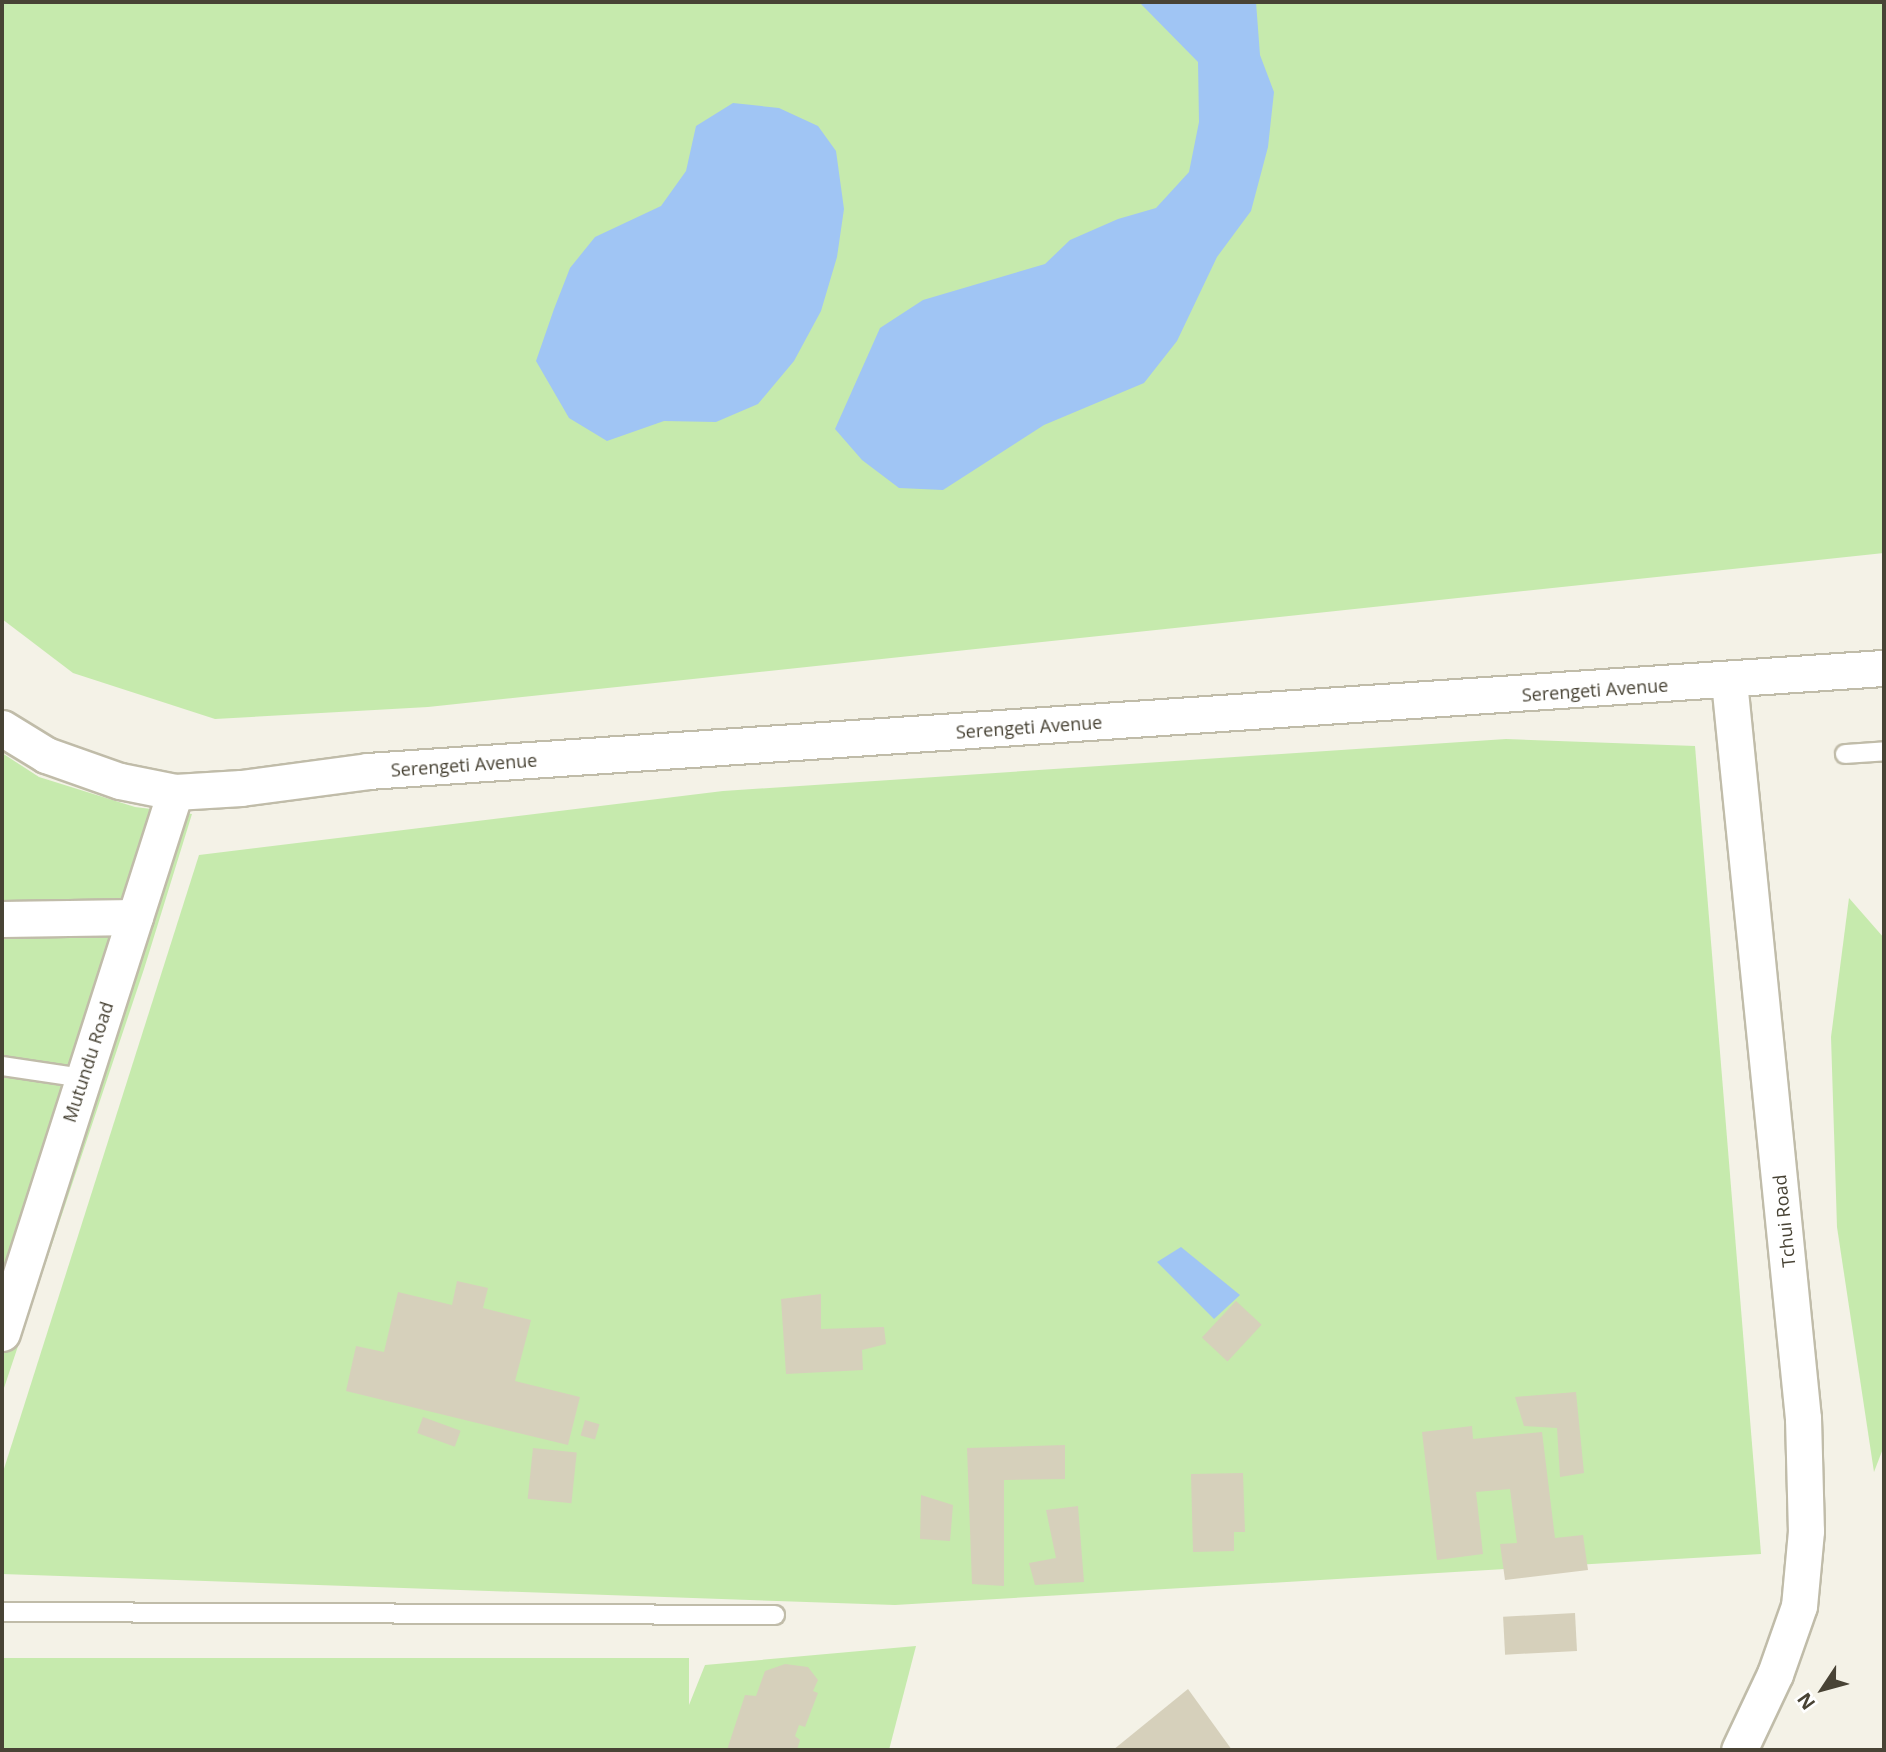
<!DOCTYPE html>
<style>
body{margin:0}
#map{position:relative;width:1886px;height:1752px;overflow:hidden;background:#f4f2e7;font-family:"Open Sans",sans-serif}
div>[style]{position:absolute}
.green>*{inset:0;background:#c6eaad;transform-origin:0 0}
.water>*{inset:0;background:#a0c5f4}
.building>*{inset:0;background:#d6d0bb;transform-origin:0 0}
.roads{filter:drop-shadow(2px 0 #c0bca9) drop-shadow(-2px 0 #c0bca9) drop-shadow(0 2px #c0bca9) drop-shadow(0 -2px #c0bca9)}
.service>*{height:18px;margin:-9px;padding:0 9px;transform-origin:9px;border-radius:9px;background:#fff}
.minor>*{height:35px;margin:-17.5px;padding:0 17.5px;transform-origin:17.5px;border-radius:17.5px;background:#fff}
span{translate:-50% -50%;white-space:nowrap;text-align:center;line-height:1.15;-webkit-text-stroke:5px #fff;paint-order:stroke}
.street-label{font-size:18px;color:#484335}
.frame{position:absolute;inset:0;border:4px solid #484335;pointer-events:none}
.north{position:absolute;left:1788px;top:1654px;width:70px;height:70px;-webkit-text-stroke:5px #fff;paint-order:stroke;rotate:234deg;font-size:19px;font-weight:700;line-height:28px;text-align:center;color:#484335}
.north::after{content:'';display:block;margin:auto;width:24px;height:32px;background:#484335;clip-path:polygon(50% 0,100% 100%,50% 72%,0 100%)}
</style>
<div id="map">
<div class="green">
<i style="clip-path:polygon(2px 2px,1884px 2px,1884px 553px,428px 707px,215px 719px,73px 673px,2px 619px)"></i>
<i style="clip-path:polygon(1506px 739px,1695px 746px,1761px 1554px,895px 1605px,2px 1574px,2px 1475px,199px 855px,723px 791px)"></i>
<i style="clip-path:polygon(2px 753px,39px 777px,135px 807px,192px 814px,144px 969px,2px 1394px)"></i>
<i style="clip-path:polygon(1849px 898px,1884px 938px,1884px 1446px,1874px 1472px,1837px 1227px,1831px 1037px)"></i>
<i style="clip-path:polygon(916px 1646px,889px 1750px,671px 1750px,705px 1665px)"></i>
<i style="left:2px;top:1658px;width:687px;height:92px"></i>
</div>
<div class="water">
<i style="clip-path:polygon(1139px 2px,1256px 2px,1260px 55px,1274px 92px,1268px 147px,1251px 211px,1217px 257px,1177px 341px,1144px 383px,1044px 425px,943px 490px,899px 488px,862px 460px,835px 429px,880px 328px,923px 300px,1045px 264px,1070px 240px,1118px 219px,1156px 208px,1189px 172px,1199px 122px,1198px 62px)"></i>
<i style="clip-path:polygon(733px 103px,779px 108px,818px 126px,836px 151px,844px 209px,837px 257px,821px 311px,794px 361px,758px 404px,716px 422px,664px 421px,607px 441px,569px 418px,536px 361px,554px 309px,570px 268px,595px 237px,661px 206px,686px 171px,696px 126px)"></i>
<i style="clip-path:polygon(1181px 1247px,1240px 1295px,1214px 1319px,1157px 1262px)"></i>
</div>
<div class="building">
<i style="clip-path:polygon(457px 1281px,488px 1288px,483px 1308px,531px 1320px,515px 1381px,580px 1397px,568px 1445px,346px 1391px,356px 1346px,384px 1352px,398px 1292px,452px 1305px)"></i>
<i style="clip-path:polygon(821px 1294px,821px 1329px,884px 1327px,886px 1344px,862px 1350px,863px 1370px,786px 1374px,781px 1299px)"></i>
<i style="left:1236px;top:1301px;width:35px;height:50px;rotate:43deg"></i>
<i style="clip-path:polygon(1576px 1392px,1584px 1473px,1560px 1477px,1557px 1428px,1524px 1426px,1515px 1397px)"></i>
<i style="left:423px;top:1417px;width:40px;height:17px;rotate:20deg"></i>
<i style="left:585px;top:1420px;width:15px;height:16px;rotate:16deg"></i>
<i style="clip-path:polygon(1472px 1426px,1473px 1439px,1542px 1432px,1555px 1538px,1583px 1535px,1588px 1570px,1505px 1580px,1500px 1544px,1517px 1543px,1510px 1489px,1476px 1492px,1483px 1554px,1437px 1560px,1422px 1432px)"></i>
<i style="clip-path:polygon(1065px 1445px,1065px 1479px,1004px 1480px,1004px 1586px,972px 1584px,967px 1448px)"></i>
<i style="left:533px;top:1448px;width:44px;height:51px;rotate:6deg"></i>
<i style="clip-path:polygon(1243px 1473px,1245px 1532px,1234px 1532px,1234px 1551px,1193px 1552px,1191px 1474px)"></i>
<i style="clip-path:polygon(921px 1495px,953px 1505px,950px 1541px,920px 1539px)"></i>
<i style="clip-path:polygon(1078px 1506px,1084px 1582px,1035px 1585px,1029px 1563px,1056px 1558px,1046px 1510px)"></i>
<i style="left:1575px;top:1613px;width:38px;height:72px;rotate:87deg"></i>
<i style="clip-path:polygon(785px 1664px,808px 1667px,818px 1680px,813px 1691px,818px 1693px,805px 1727px,799px 1725px,795px 1736px,800px 1740px,797px 1750px,727px 1750px,745px 1695px,756px 1696px,765px 1671px)"></i>
<i style="clip-path:polygon(1188px 1689px,1232px 1750px,1113px 1750px)"></i>
</div>
<div class="roads">
<div class="service">
<i style="left:1845px;top:754px;width:39px;rotate:-4deg"></i>
<i style="left:2px;top:1066px;width:82px;rotate:8.4deg"></i>
<i style="left:2px;top:1612px;width:773px;rotate:0.22deg"></i>
</div>
<div class="minor">
<i style="left:1729px;top:681px;width:741px;rotate:84.27deg"></i>
<i style="left:1803px;top:1418px;width:113px;rotate:88.5deg"></i>
<i style="left:1806px;top:1531px;width:75px;rotate:95.3deg"></i>
<i style="left:1799px;top:1606px;width:72px;rotate:109.4deg"></i>
<i style="left:1775px;top:1674px;width:84px;rotate:115.3deg"></i>
<i style="left:2px;top:728px;width:52px;rotate:31.5deg"></i>
<i style="left:46px;top:755px;width:78px;rotate:19.4deg"></i>
<i style="left:120px;top:781px;width:56px;rotate:11.3deg"></i>
<i style="left:175px;top:792px;width:66px;rotate:-3.5deg"></i>
<i style="left:241px;top:788px;width:128px;rotate:-7.6deg"></i>
<i style="left:368px;top:771px;width:1519px;rotate:-3.89deg"></i>
<i style="left:2px;top:919px;width:133px;rotate:-0.9deg"></i>
<i style="left:2px;top:1333px;width:568px;rotate:-72.27deg"></i>
</div>
</div>
<div class="street-label">
<span style="left:1595px;top:690px;rotate:-4deg">Serengeti Avenue</span>
<span style="left:1029px;top:727px;rotate:-4deg">Serengeti Avenue</span>
<span style="left:464px;top:765px;rotate:-4deg">Serengeti Avenue</span>
<span style="left:88px;top:1062px;rotate:-72deg">Mutundu Road</span>
<span style="left:1784px;top:1221px;rotate:-96deg">Tchui Road</span>
</div>
<div class="frame"></div>
<div class="north">N</div>
</div>
